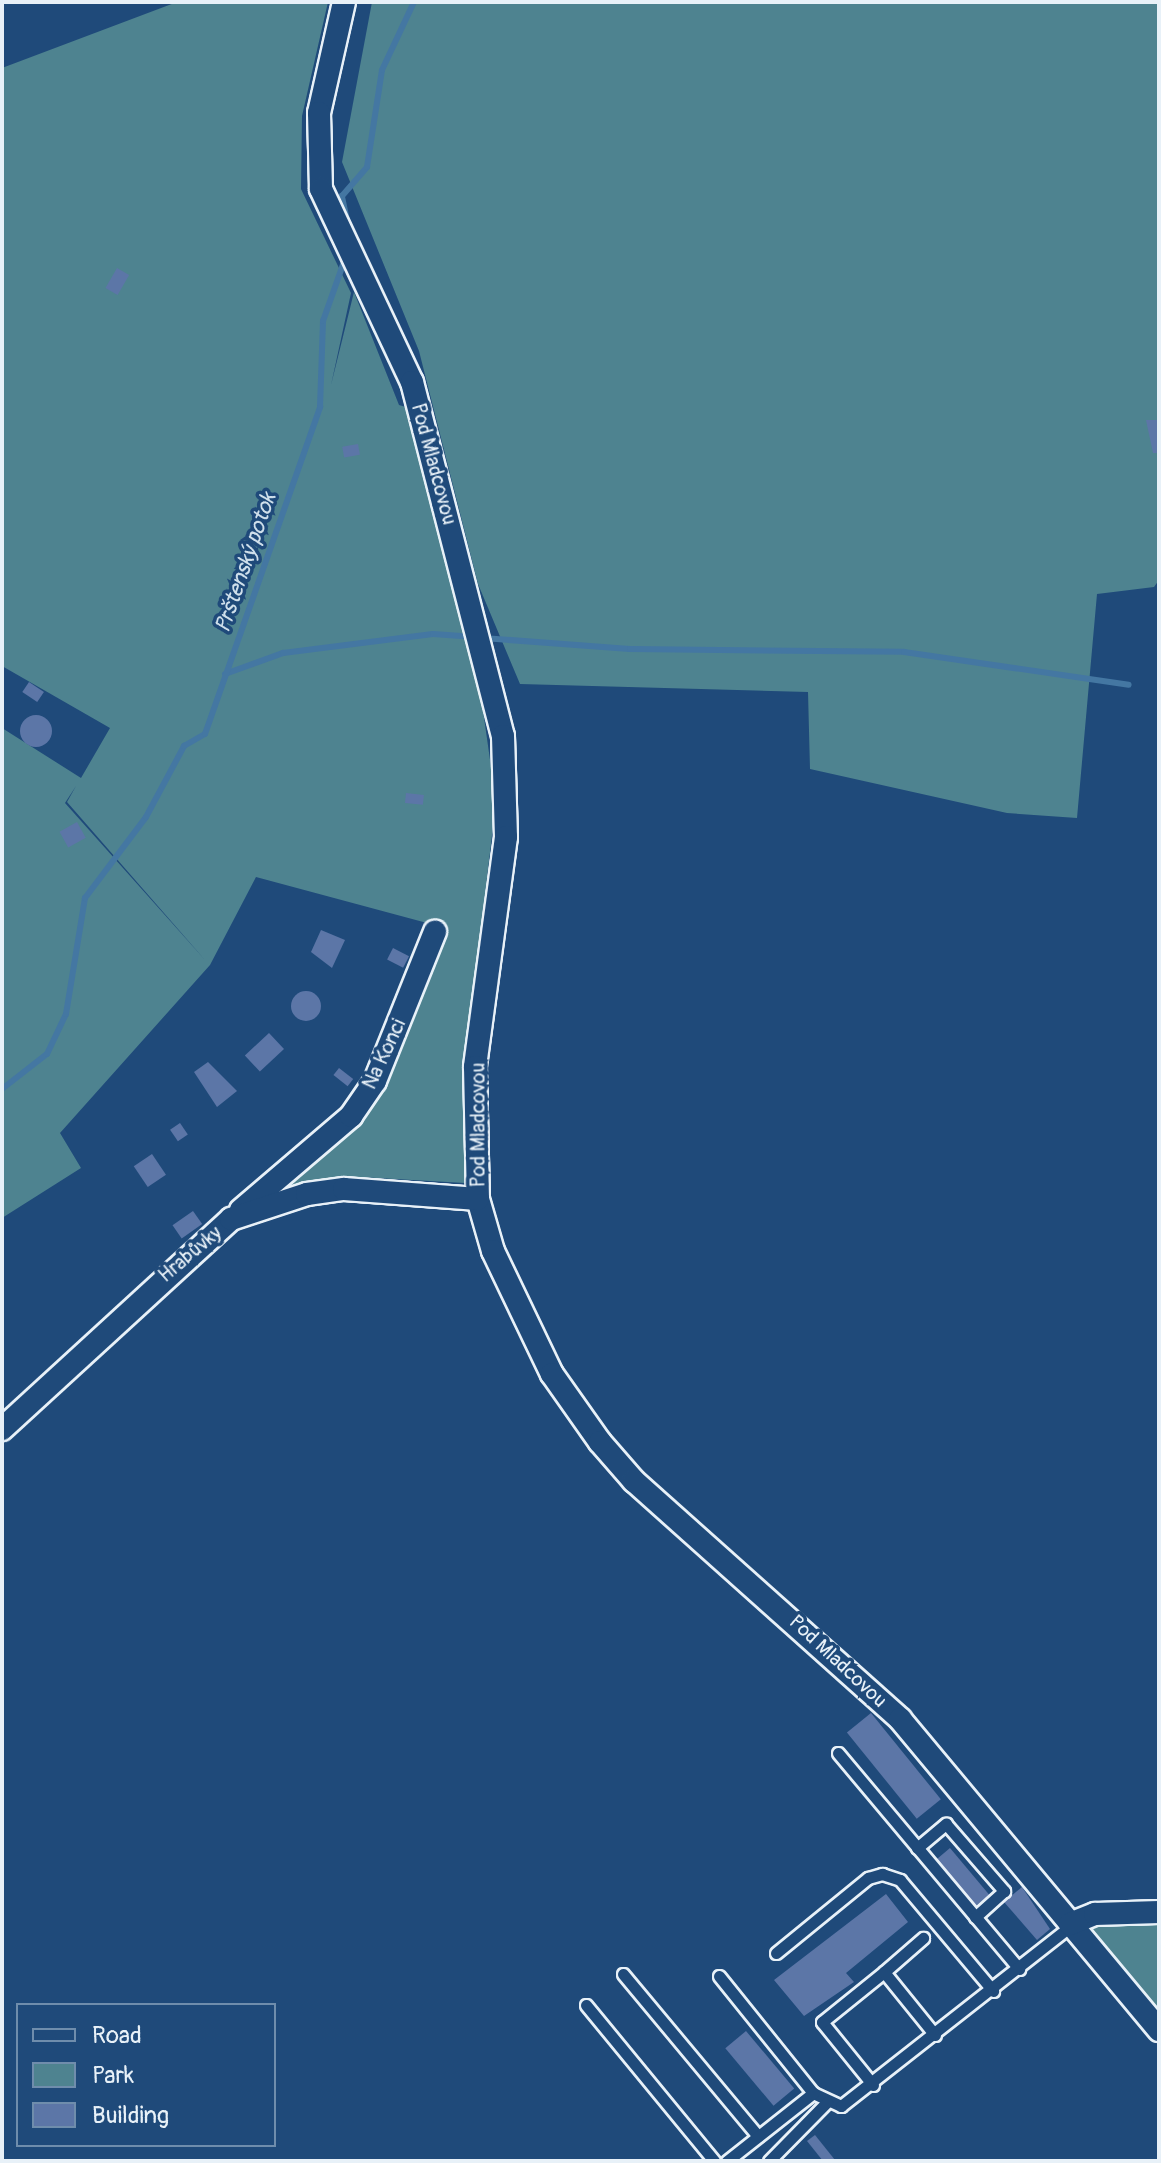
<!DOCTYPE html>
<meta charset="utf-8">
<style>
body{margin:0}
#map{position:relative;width:1161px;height:2163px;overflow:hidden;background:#1f4a7a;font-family:Pangolin,sans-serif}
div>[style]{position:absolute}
.green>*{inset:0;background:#4e8390}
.stream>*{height:6px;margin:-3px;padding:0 3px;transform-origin:3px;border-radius:3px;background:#4477a2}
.building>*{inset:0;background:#5c76a7;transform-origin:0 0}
.round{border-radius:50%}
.roads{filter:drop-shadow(2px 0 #e8f1f8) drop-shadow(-2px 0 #e8f1f8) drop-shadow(0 2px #e8f1f8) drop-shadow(0 -2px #e8f1f8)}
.service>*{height:11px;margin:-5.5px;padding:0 5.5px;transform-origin:5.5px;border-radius:5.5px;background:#1f4a7a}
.minor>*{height:22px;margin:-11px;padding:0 11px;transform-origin:11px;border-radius:11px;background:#1f4a7a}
span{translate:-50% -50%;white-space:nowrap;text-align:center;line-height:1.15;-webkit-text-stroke:7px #1f4a7a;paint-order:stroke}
.street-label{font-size:20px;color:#e8f1f8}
.water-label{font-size:22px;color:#cfdfeb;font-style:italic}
.frame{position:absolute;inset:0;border:4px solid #e8f1f8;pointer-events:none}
.legend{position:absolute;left:16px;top:2003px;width:260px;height:144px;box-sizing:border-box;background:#1f4a7a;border:2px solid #6f8dac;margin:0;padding:10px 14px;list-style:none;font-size:24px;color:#e8f1f8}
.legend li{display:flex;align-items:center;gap:16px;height:40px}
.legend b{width:40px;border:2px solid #6f8dac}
</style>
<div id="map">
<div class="green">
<i style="clip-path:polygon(evenodd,177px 2px,328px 2px,302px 116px,301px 189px,351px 293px,331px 385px,354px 292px,399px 405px,409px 408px,475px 654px,496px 802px,463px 1079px,465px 1183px,359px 1177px,270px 1196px,354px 1131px,400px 1046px,439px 934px,427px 923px,256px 877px,210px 965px,60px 1133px,81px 1168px,2px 1218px,2px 728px,81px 778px,110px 728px,2px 666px,2px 68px,177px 2px,76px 786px,67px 802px,205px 960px,65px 803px,76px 786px)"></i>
<i style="clip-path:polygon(372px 2px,1159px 2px,1159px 580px,1154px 587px,1097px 594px,1077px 818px,1007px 813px,810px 769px,808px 692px,520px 684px,478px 584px,419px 351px,342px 162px)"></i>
<i style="clip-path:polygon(1095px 1923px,1159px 1923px,1159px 2017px,1086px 1932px)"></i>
</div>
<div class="stream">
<i style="left:348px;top:225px;width:30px;rotate:-102deg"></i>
<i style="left:342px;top:196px;width:38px;rotate:-49deg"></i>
<i style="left:367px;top:167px;width:98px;rotate:-81.2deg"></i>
<i style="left:382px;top:70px;width:75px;rotate:-64.8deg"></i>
<i style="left:483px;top:638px;width:147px;rotate:4.3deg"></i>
<i style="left:630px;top:649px;width:274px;rotate:0.6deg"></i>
<i style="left:904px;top:652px;width:227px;rotate:8.3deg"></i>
<i style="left:225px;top:674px;width:62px;rotate:-19.9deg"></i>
<i style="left:283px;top:653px;width:151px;rotate:-7.2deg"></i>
<i style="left:433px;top:634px;width:39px;rotate:4deg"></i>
<i style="left:2px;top:1089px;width:57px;rotate:-37.9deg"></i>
<i style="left:47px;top:1054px;width:44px;rotate:-64.6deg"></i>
<i style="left:66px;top:1014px;width:118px;rotate:-80.7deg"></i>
<i style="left:85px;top:898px;width:101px;rotate:-53deg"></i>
<i style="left:146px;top:817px;width:81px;rotate:-61.8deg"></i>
<i style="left:184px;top:746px;width:24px;rotate:-30deg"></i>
<i style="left:205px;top:734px;width:347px;rotate:-70.6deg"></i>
<i style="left:320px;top:407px;width:86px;rotate:-88deg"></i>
<i style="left:323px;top:321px;width:66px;rotate:-70.5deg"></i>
</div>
<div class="building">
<i style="left:117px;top:268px;width:14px;height:23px;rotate:30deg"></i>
<i style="clip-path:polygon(1146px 420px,1159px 420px,1159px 453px,1153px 453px)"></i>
<i style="left:358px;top:444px;width:11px;height:16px;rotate:80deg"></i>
<i style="left:29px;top:682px;width:18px;height:12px;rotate:34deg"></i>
<i class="round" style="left:20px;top:715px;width:32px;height:32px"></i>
<i style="left:406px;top:793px;width:18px;height:10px;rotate:6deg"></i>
<i style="left:77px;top:822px;width:18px;height:20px;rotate:61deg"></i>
<i style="clip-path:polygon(321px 930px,345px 940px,332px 968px,311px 952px)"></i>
<i style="left:393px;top:948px;width:18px;height:13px;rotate:27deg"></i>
<i class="round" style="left:291px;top:991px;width:30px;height:30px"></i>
<i style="left:269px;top:1033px;width:22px;height:33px;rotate:47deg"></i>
<i style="clip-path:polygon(208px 1062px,237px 1091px,217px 1107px,194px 1072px)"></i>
<i style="left:339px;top:1068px;width:18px;height:9px;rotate:38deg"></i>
<i style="left:180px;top:1123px;width:14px;height:12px;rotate:56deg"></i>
<i style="left:152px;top:1154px;width:25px;height:22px;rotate:56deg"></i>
<i style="left:193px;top:1211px;width:16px;height:25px;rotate:55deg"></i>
<i style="left:871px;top:1713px;width:111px;height:31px;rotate:51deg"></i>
<i style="left:950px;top:1848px;width:61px;height:19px;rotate:50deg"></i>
<i style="clip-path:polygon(1022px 1887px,1050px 1929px,1037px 1940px,1004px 1902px)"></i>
<i style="clip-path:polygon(886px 1894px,908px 1922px,846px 1973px,854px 1982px,804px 2016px,774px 1980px)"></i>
<i style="left:746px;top:2031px;width:75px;height:27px;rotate:50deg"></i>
<i style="clip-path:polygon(815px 2135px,835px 2160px,833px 2161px,823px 2161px,807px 2141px)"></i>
</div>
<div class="roads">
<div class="service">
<i style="left:838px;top:1753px;width:282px;rotate:50deg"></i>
<i style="left:917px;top:1848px;width:38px;rotate:-40deg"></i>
<i style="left:946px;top:1824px;width:89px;rotate:49.1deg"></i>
<i style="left:1004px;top:1891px;width:39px;rotate:138deg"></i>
<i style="left:776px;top:1953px;width:119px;rotate:-39.2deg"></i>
<i style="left:868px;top:1878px;width:15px;rotate:-16deg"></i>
<i style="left:882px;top:1874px;width:19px;rotate:18deg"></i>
<i style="left:900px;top:1880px;width:145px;rotate:50deg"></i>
<i style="left:884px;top:1972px;width:52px;rotate:-41.1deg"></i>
<i style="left:623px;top:1974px;width:211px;rotate:50.2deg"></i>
<i style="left:719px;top:1976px;width:150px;rotate:51.2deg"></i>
<i style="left:813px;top:2093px;width:31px;rotate:25deg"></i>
<i style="left:841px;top:2106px;width:282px;rotate:-38.1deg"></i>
<i style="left:586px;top:2005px;width:202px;rotate:50.6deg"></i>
<i style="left:873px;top:2085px;width:81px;rotate:-129deg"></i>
<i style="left:822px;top:2022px;width:80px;rotate:-38.9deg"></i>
<i style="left:884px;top:1972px;width:81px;rotate:51deg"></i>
<i style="left:727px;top:2161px;width:110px;rotate:-38.3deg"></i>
<i style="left:769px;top:2161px;width:83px;rotate:-45.5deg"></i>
</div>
<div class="minor">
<i style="left:344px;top:2px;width:114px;rotate:102.7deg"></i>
<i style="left:319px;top:113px;width:76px;rotate:88.5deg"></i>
<i style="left:321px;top:189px;width:213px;rotate:64.8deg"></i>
<i style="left:412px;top:382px;width:366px;rotate:75.6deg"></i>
<i style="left:503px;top:736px;width:101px;rotate:88.3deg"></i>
<i style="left:506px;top:837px;width:232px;rotate:97.7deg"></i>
<i style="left:475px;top:1067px;width:132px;rotate:88.7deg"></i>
<i style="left:478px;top:1199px;width:54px;rotate:73.9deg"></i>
<i style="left:493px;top:1251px;width:136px;rotate:64.4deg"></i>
<i style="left:552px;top:1374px;width:83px;rotate:54.8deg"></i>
<i style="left:600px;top:1442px;width:52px;rotate:48.9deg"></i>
<i style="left:634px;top:1481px;width:357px;rotate:41.8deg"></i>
<i style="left:900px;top:1719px;width:405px;rotate:50.2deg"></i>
<i style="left:241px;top:1210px;width:145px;rotate:-40.5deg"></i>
<i style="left:351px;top:1116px;width:42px;rotate:-55.6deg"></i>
<i style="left:375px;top:1081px;width:161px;rotate:-68.1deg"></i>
<i style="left:2px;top:1429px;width:311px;rotate:-42.5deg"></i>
<i style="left:231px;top:1219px;width:80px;rotate:-18.2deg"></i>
<i style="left:307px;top:1194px;width:37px;rotate:-8deg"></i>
<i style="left:344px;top:1189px;width:134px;rotate:4.3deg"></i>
<i style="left:1070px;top:1924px;width:27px;rotate:-22deg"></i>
<i style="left:1095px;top:1914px;width:64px;rotate:-1.8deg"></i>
</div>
</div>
<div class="street-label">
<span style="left:434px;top:464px;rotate:75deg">Pod Mladcovou</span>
<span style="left:384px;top:1054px;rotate:-65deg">Na Konci</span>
<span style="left:478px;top:1125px;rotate:-90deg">Pod Mladcovou</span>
<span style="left:190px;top:1254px;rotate:-40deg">Hrabůvky</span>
<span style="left:838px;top:1661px;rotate:43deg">Pod Mladcovou</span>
</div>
<div class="water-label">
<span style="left:246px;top:563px;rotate:-71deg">Prštenský potok</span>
</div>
<div class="frame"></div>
<ul class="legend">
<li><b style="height:10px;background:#1f4a7a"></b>Road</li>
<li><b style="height:22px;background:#4e8390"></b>Park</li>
<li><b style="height:22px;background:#5c76a7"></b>Building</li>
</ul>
</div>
